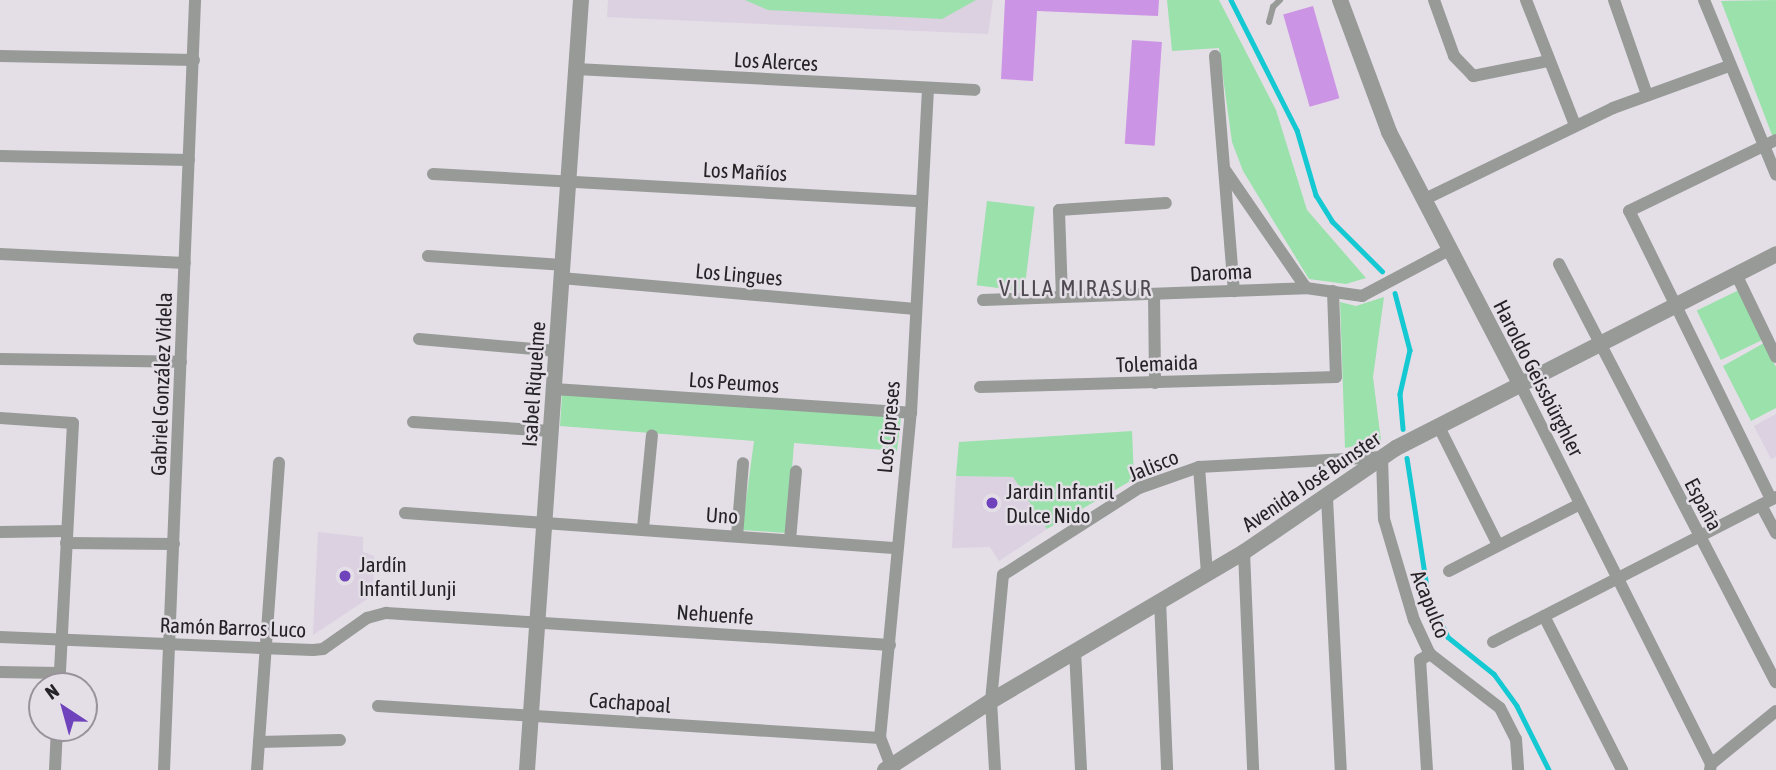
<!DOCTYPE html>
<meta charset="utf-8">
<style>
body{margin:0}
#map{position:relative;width:1776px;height:770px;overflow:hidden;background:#e4dee7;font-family:"Asap Condensed",sans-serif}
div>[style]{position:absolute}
.built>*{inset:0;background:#dbd1e0}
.green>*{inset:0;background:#9be1ab;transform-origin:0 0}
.stream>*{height:4.5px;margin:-2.25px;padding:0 2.25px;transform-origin:2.25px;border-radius:2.25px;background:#14c9d1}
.building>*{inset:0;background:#cc94e4;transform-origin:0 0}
.service>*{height:6px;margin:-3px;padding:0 3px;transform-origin:3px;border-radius:3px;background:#979a97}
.minor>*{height:12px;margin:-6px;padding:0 6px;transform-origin:6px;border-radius:6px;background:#979a97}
.tertiary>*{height:16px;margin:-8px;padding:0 8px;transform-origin:8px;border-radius:8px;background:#979a97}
.dots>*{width:19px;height:19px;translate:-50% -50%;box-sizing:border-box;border:4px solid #e4dee7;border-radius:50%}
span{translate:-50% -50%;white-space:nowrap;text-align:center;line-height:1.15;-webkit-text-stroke:5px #e4dee7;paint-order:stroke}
.street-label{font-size:21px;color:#252326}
.poi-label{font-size:21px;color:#252326}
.left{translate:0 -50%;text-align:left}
.neighbourhood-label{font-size:23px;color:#4f4a52;letter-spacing:2px}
.north{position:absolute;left:28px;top:672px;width:70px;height:70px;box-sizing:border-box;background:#e4dee7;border:2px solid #98939a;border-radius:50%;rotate:324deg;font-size:19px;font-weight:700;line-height:28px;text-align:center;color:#252326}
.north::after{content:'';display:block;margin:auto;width:24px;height:32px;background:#6f43bb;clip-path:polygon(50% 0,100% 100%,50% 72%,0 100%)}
</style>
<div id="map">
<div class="built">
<i style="clip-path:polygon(608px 0,993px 0,988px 34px,607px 17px)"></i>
<i style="clip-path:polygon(1776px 414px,1776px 457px,1771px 459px,1754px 426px)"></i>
<i style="clip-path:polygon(956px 476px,1013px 477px,1047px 529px,999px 561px,990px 547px,952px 548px)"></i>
<i style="clip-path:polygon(318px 532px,363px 537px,363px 552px,374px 556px,373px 595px,313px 635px)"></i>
</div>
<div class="green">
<i style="clip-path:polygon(745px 0,976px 0,942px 19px,768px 10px)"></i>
<i style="clip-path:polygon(1167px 0,1219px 0,1276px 110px,1307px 210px,1366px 278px,1346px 284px,1309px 279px,1243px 171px,1232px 142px,1219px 48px,1172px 51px)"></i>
<i style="clip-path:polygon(1776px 0,1776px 134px,1772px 135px,1721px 1px)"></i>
<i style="left:987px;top:201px;width:48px;height:85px;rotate:7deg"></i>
<i style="left:1739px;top:290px;width:55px;height:47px;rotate:64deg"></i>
<i style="clip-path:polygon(1384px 297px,1373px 377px,1381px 441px,1345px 448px,1340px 302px,1356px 306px)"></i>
<i style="clip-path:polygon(1764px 343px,1776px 367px,1776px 408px,1751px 421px,1723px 366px)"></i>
<i style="clip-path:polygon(562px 394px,901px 417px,897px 451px,794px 443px,787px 533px,742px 530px,754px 441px,560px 426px)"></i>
<i style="clip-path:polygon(1132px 431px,1134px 479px,1047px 529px,1013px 477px,956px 476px,959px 442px)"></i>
</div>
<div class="stream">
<i style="left:1231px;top:0;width:146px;rotate:63.1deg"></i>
<i style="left:1297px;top:130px;width:68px;rotate:73.7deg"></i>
<i style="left:1316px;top:195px;width:31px;rotate:58deg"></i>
<i style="left:1332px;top:221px;width:71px;rotate:45deg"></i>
<i style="left:1395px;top:293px;width:59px;rotate:75.3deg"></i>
<i style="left:1410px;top:350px;width:45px;rotate:102.8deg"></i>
<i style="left:1400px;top:394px;width:35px;rotate:85deg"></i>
<i style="left:1407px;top:458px;width:138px;rotate:81.2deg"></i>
<i style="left:1428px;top:594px;width:47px;rotate:65.1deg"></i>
<i style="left:1448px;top:637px;width:59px;rotate:38.8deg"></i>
<i style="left:1494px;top:674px;width:39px;rotate:54deg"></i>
<i style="left:1517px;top:706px;width:72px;rotate:63.4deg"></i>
</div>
<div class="building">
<i style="clip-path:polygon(1005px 0,1159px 0,1158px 16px,1037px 11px,1033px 81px,1001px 79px)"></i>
<i style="left:1313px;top:6px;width:96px;height:31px;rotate:74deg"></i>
<i style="left:1132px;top:40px;width:30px;height:104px;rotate:4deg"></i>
</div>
<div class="service">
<i style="left:1269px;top:22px;width:16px;rotate:-75deg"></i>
<i style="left:1273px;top:7px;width:10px;rotate:-45deg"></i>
</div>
<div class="minor">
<i style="left:1434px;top:0;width:59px;rotate:70.3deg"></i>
<i style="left:1454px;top:56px;width:28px;rotate:46deg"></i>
<i style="left:1473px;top:76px;width:76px;rotate:-11.3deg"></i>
<i style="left:1526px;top:0;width:134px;rotate:68.6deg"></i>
<i style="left:1614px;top:0;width:101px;rotate:70.8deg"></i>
<i style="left:1704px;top:0;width:189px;rotate:67.6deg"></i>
<i style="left:0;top:56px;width:194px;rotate:1.2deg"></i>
<i style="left:1215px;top:56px;width:236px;rotate:85.4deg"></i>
<i style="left:576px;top:69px;width:399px;rotate:3deg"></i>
<i style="left:0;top:156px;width:189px;rotate:1.2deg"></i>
<i style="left:1225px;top:170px;width:143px;rotate:55.5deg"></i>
<i style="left:433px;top:174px;width:488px;rotate:3.2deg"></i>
<i style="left:1423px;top:200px;width:211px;rotate:-25.8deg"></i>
<i style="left:1613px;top:108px;width:123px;rotate:-19.9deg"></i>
<i style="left:0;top:254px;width:185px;rotate:2.8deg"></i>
<i style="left:428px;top:256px;width:134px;rotate:3.8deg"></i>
<i style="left:1559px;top:264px;width:471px;rotate:62.6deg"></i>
<i style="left:1736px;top:274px;width:92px;rotate:64.3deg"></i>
<i style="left:561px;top:278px;width:353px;rotate:5deg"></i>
<i style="left:1154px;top:295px;width:88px;rotate:89.3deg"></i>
<i style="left:1062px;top:297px;width:87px;rotate:-92deg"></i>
<i style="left:1059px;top:210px;width:107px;rotate:-3.7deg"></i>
<i style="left:983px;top:300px;width:323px;rotate:-2.1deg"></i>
<i style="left:1306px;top:288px;width:57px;rotate:8.1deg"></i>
<i style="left:1362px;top:296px;width:98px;rotate:-27.9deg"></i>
<i style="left:419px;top:339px;width:138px;rotate:5deg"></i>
<i style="left:0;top:359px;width:181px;rotate:0.9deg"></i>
<i style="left:1520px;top:384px;width:425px;rotate:63.3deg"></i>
<i style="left:1711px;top:764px;width:6px;rotate:99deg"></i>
<i style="left:980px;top:387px;width:356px;rotate:-1.6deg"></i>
<i style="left:1336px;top:377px;width:86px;rotate:-92deg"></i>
<i style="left:554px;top:389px;width:358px;rotate:3.8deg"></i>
<i style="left:0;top:418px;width:73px;rotate:3.9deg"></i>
<i style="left:73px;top:423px;width:263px;rotate:93deg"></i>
<i style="left:413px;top:422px;width:138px;rotate:3.7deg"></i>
<i style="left:1438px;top:425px;width:134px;rotate:63.4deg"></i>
<i style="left:1199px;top:467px;width:106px;rotate:85.7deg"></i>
<i style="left:1327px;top:498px;width:272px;rotate:87.1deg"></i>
<i style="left:1771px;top:499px;width:321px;rotate:-116.2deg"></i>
<i style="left:1629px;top:211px;width:163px;rotate:-25.8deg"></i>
<i style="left:1761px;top:505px;width:32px;rotate:62deg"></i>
<i style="left:405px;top:513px;width:493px;rotate:4.1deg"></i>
<i style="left:643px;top:528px;width:93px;rotate:-84.5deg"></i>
<i style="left:0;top:532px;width:67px;rotate:-0.9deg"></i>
<i style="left:737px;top:536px;width:73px;rotate:-85.3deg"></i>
<i style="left:790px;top:540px;width:69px;rotate:-85deg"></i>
<i style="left:66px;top:543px;width:108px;rotate:0.5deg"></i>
<i style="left:1244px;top:552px;width:218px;rotate:87.6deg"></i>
<i style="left:1449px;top:571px;width:147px;rotate:-27.1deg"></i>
<i style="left:1160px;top:600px;width:170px;rotate:87.6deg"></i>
<i style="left:1544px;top:616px;width:173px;rotate:63.1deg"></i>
<i style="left:0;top:637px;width:313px;rotate:2.4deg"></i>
<i style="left:313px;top:650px;width:10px;rotate:-6deg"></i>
<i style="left:323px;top:649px;width:54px;rotate:-35.2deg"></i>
<i style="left:367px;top:618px;width:20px;rotate:-15deg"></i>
<i style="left:386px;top:613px;width:505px;rotate:3.63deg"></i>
<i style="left:1493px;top:642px;width:318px;rotate:-27.1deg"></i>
<i style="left:1075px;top:651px;width:119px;rotate:87.1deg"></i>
<i style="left:0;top:672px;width:59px;rotate:1deg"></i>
<i style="left:378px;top:706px;width:503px;rotate:3.65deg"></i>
<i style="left:259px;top:742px;width:81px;rotate:-1.4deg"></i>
<i style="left:1711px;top:764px;width:84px;rotate:-39.2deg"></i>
<i style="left:891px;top:766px;width:30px;rotate:-111deg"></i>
<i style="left:880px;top:738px;width:326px;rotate:-84.6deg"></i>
<i style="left:911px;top:413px;width:325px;rotate:-87deg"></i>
<i style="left:55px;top:770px;width:42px;rotate:-87.3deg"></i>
<i style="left:164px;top:770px;width:771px;rotate:-87.69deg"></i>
<i style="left:257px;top:770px;width:308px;rotate:-85.9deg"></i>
<i style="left:995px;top:770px;width:69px;rotate:-93.3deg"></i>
<i style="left:991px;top:701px;width:127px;rotate:-84.6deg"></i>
<i style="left:1003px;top:575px;width:161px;rotate:-32.6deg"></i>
<i style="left:1139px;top:488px;width:64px;rotate:-19.3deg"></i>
<i style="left:1199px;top:467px;width:183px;rotate:-3.1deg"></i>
<i style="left:1382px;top:457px;width:62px;rotate:88.2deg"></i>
<i style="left:1384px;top:519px;width:105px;rotate:73.5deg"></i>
<i style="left:1414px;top:620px;width:38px;rotate:65deg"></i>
<i style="left:1430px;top:654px;width:88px;rotate:37.6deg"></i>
<i style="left:1500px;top:708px;width:35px;rotate:63deg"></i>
<i style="left:1516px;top:739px;width:31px;rotate:86deg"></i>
<i style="left:1427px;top:770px;width:110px;rotate:-93.6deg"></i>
<i style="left:1420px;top:660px;width:12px;rotate:-31deg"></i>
</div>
<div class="tertiary">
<i style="left:1340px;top:0;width:141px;rotate:69.6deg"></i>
<i style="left:1389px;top:132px;width:284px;rotate:62.5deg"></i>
<i style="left:527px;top:770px;width:772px;rotate:-85.99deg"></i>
<i style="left:885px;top:770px;width:126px;rotate:-33.1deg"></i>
<i style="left:991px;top:701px;width:294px;rotate:-30.5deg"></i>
<i style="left:1244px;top:552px;width:184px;rotate:-34.4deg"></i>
<i style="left:1396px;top:448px;width:427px;rotate:-27deg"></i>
</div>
<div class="dots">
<i style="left:992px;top:503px;background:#6f43bb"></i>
<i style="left:345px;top:576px;background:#6f43bb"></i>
</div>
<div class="street-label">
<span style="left:776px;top:61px;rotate:3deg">Los Alerces</span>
<span style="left:745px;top:171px;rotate:3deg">Los Mañíos</span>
<span style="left:1221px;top:272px;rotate:-3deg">Daroma</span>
<span style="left:739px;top:274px;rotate:5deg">Los Lingues</span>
<span style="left:1157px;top:363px;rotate:-2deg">Tolemaida</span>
<span style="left:1539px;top:378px;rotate:63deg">Haroldo Geissbürghler</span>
<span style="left:734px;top:382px;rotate:4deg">Los Peumos</span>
<span style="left:161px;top:384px;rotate:-88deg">Gabriel González Videla</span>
<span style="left:533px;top:384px;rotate:-86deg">Isabel Riquelme</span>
<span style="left:888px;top:427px;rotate:-85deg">Los Cipreses</span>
<span style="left:1153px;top:465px;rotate:-22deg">Jalisco</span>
<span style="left:1311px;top:481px;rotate:-34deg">Avenida José Bunster</span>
<span style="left:1704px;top:504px;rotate:62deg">España</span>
<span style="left:722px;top:515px;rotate:4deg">Uno</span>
<span style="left:1431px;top:604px;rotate:68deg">Acapulco</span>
<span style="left:715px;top:614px;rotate:4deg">Nehuenfe</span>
<span style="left:233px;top:627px;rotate:2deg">Ramón Barros Luco</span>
<span style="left:630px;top:702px;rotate:4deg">Cachapoal</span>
</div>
<div class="poi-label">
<span class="left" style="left:1006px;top:503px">Jardin Infantil<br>Dulce Nido</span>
<span class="left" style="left:359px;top:576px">Jardín<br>Infantil Junji</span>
</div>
<div class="neighbourhood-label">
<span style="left:1076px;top:288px">VILLA MIRASUR</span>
</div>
<div class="north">N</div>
</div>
